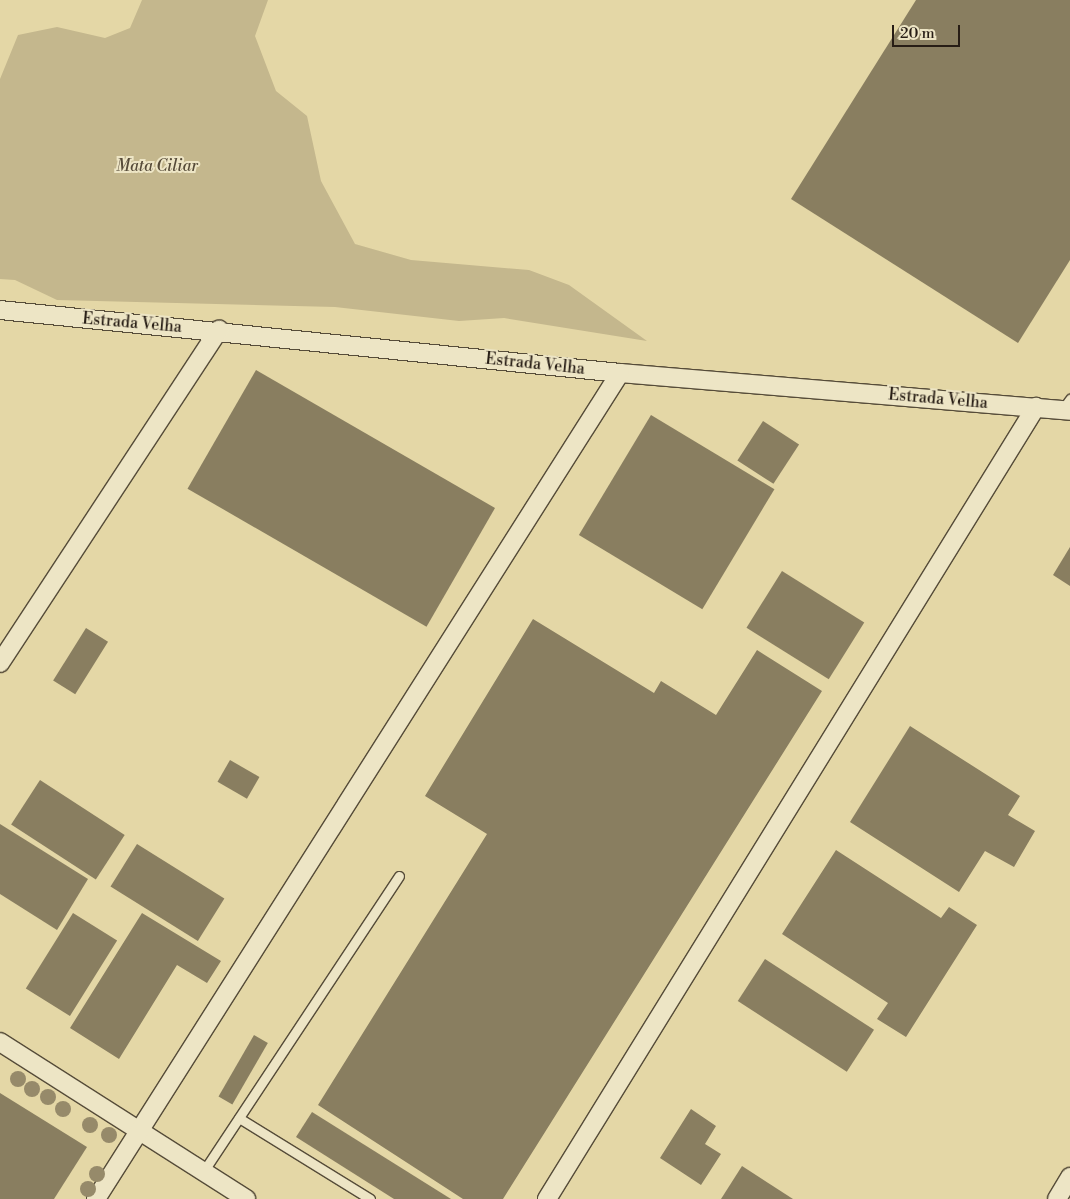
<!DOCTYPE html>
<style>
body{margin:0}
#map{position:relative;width:1070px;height:1199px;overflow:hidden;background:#e4d7a6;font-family:"Libre Bodoni",serif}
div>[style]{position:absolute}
.green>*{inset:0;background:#c4b78d}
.building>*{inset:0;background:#897e60;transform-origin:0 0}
.roads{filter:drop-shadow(1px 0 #564c39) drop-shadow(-1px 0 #564c39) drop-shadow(0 1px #564c39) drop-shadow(0 -1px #564c39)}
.service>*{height:9px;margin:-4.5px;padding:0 4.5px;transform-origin:4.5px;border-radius:4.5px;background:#ede5c5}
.minor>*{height:18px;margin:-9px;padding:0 9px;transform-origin:9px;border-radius:9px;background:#ede5c5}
.trees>*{width:16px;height:16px;margin:-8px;border-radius:50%;background:#968a6a}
span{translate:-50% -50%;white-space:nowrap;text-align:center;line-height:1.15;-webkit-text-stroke:4px #ede5c5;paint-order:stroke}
.park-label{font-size:16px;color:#564b39;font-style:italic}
.street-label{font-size:16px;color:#271d15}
.scale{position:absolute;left:892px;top:25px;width:68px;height:22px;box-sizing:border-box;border:2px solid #271d15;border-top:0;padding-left:6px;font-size:15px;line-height:18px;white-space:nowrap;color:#271d15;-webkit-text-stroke:4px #ede5c5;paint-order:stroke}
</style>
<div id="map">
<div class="green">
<i style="clip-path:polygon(142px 0,268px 0,255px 36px,276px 91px,307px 116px,321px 181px,355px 244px,411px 260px,529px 270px,569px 285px,647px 341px,504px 318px,459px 321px,335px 307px,57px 300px,15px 280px,0 279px,0 79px,18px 35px,57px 27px,105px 38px,130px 28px)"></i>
</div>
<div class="building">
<i style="clip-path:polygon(916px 0,1070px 0,1070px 260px,1018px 343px,791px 199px)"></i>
<i style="left:256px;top:370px;width:276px;height:137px;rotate:30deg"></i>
<i style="left:651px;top:415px;width:144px;height:140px;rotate:31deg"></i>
<i style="left:763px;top:421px;width:43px;height:47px;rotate:33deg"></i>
<i style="clip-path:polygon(1070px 547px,1070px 586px,1053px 575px)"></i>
<i style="left:782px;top:571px;width:97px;height:67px;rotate:32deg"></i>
<i style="clip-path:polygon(533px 619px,654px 693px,661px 681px,716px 715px,757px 650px,822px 691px,503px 1199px,463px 1199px,318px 1105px,487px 834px,425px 796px)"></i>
<i style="left:86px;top:628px;width:26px;height:62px;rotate:32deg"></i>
<i style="clip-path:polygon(910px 726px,1020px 796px,1008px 815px,1035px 831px,1014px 867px,985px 851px,959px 892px,850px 822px)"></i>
<i style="left:230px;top:760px;width:34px;height:25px;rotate:30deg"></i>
<i style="left:40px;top:780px;width:101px;height:53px;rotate:33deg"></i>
<i style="clip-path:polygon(0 824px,88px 879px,57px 930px,0 894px)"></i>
<i style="left:137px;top:844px;width:103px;height:50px;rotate:32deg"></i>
<i style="clip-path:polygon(836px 850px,941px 918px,949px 907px,977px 925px,906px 1037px,877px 1019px,888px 1003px,782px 934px)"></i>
<i style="left:73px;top:913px;width:52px;height:89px;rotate:32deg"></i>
<i style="clip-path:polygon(142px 913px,221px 961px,207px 983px,177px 965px,119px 1059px,70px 1028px)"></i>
<i style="left:765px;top:959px;width:130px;height:50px;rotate:33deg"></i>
<i style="left:254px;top:1035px;width:16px;height:71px;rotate:30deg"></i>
<i style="clip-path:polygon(0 1093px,87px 1147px,54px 1199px,0 1199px)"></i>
<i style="clip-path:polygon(691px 1109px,716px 1126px,705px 1144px,721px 1154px,701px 1185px,660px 1158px)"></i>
<i style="clip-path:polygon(312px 1112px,451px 1199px,394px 1199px,296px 1137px)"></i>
<i style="clip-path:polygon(742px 1166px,793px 1199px,721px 1199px)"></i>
</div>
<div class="roads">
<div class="service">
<i style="left:1062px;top:410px;width:14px;rotate:-54deg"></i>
<i style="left:239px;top:1118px;width:154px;rotate:31.7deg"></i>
<i style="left:203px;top:1172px;width:355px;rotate:-56.5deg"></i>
</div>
<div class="minor">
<i style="left:0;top:310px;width:623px;rotate:5.8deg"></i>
<i style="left:620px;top:373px;width:452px;rotate:4.8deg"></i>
<i style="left:0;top:663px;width:399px;rotate:-56.7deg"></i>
<i style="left:0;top:1042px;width:292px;rotate:32.5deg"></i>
<i style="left:96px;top:1199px;width:978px;rotate:-57.61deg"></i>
<i style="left:547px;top:1199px;width:931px;rotate:-58.31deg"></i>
<i style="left:1057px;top:1199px;width:26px;rotate:-59deg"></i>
</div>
</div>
<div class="trees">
<i style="left:18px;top:1079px"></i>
<i style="left:32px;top:1089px"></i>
<i style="left:48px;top:1097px"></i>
<i style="left:63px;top:1109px"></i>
<i style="left:90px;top:1125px"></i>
<i style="left:109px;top:1135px"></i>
<i style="left:97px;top:1174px"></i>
<i style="left:88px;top:1189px"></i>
</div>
<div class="park-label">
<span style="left:157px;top:166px">Mata Ciliar</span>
</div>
<div class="street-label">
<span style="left:132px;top:323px;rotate:5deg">Estrada Velha</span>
<span style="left:535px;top:364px;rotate:6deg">Estrada Velha</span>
<span style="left:938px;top:399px;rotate:5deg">Estrada Velha</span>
</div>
<div class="scale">20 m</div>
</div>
